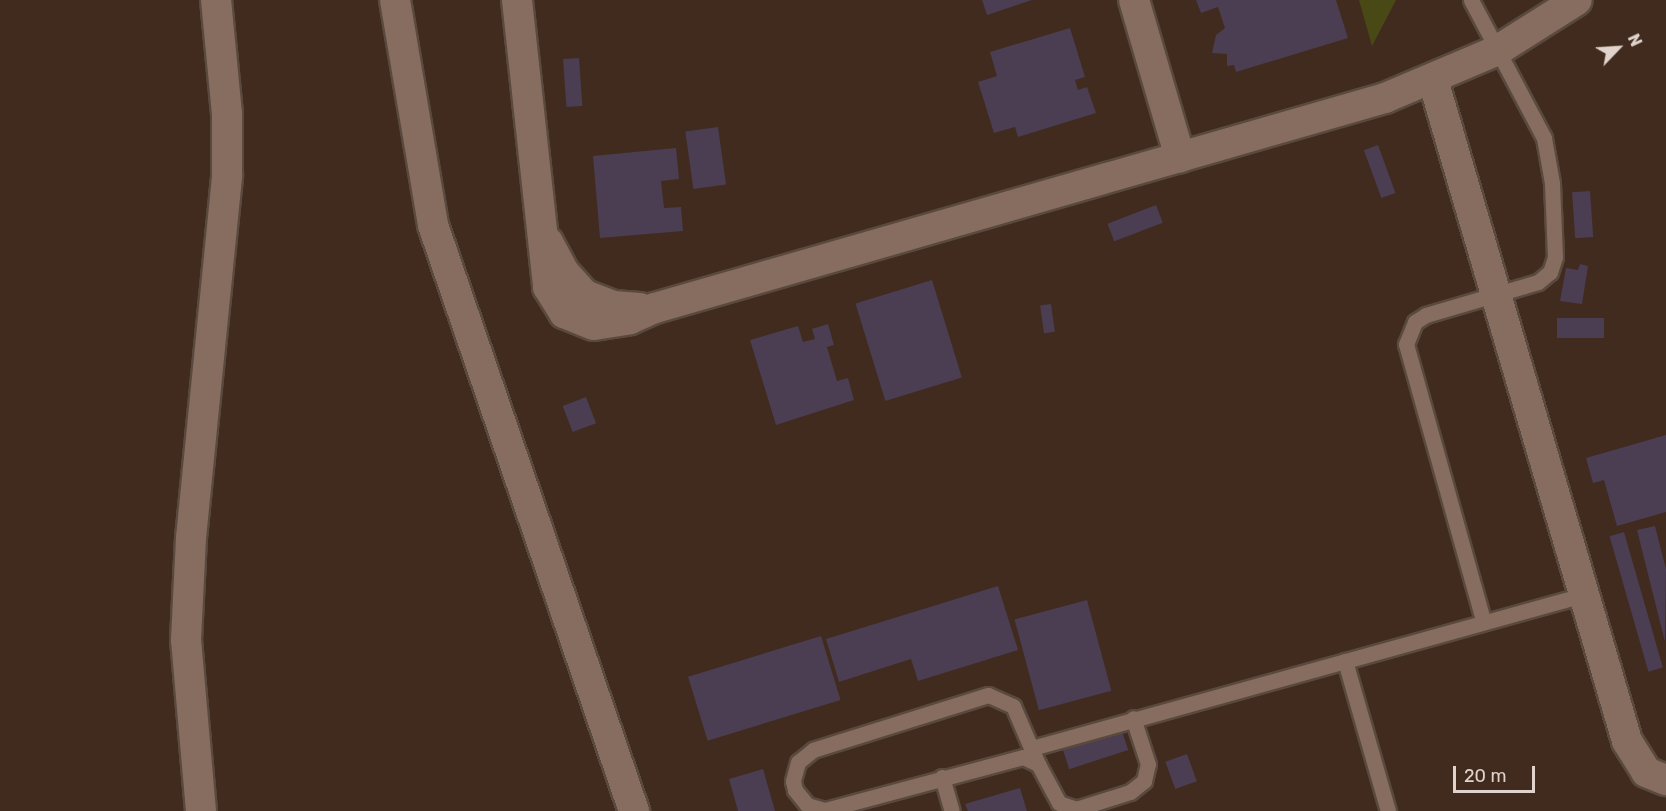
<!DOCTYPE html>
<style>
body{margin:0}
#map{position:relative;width:1666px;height:811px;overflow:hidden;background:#402b1e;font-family:Rubik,sans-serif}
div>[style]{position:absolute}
.green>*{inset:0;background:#484914}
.building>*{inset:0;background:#4b3d52;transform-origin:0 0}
.roads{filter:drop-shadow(2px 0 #5a493e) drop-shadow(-2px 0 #5a493e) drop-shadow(0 2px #5a493e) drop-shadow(0 -2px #5a493e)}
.service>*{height:15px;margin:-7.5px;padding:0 7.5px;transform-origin:7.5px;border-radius:7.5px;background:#866d5f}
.minor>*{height:30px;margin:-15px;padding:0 15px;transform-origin:15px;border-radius:15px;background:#866d5f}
span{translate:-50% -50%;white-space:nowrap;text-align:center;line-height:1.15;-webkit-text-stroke:4.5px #402b1e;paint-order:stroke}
.north{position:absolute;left:1588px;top:18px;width:60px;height:60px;-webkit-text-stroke:4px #402b1e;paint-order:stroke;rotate:65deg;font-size:16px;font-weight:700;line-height:24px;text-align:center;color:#e1d3cb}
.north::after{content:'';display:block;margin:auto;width:21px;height:27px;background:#e1d3cb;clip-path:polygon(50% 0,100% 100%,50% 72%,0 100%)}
.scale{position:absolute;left:1453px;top:766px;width:82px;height:27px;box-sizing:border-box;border:3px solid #e1d3cb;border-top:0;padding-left:8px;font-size:18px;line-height:21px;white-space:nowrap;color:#e1d3cb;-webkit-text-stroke:4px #402b1e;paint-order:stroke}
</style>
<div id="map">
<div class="green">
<i style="clip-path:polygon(1359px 0,1396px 0,1372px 46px)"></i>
</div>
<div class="building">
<i style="clip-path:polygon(982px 0,1032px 0,987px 15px)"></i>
<i style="clip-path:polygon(1196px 0,1336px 0,1348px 38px,1236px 72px,1234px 65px,1227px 66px,1227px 54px,1212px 53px,1216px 35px,1225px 28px,1218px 7px,1201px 13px)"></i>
<i style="clip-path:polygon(1070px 28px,1085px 77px,1075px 80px,1078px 90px,1087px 87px,1096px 113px,1018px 137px,1015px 127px,994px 133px,978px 82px,997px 76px,990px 52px)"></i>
<i style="left:579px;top:58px;width:48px;height:16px;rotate:86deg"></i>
<i style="left:718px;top:127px;width:58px;height:33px;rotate:82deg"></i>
<i style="left:1378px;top:145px;width:51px;height:15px;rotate:70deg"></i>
<i style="clip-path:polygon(676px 148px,679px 179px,661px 181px,664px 208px,681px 207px,683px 231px,600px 238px,593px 156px)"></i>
<i style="left:1590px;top:191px;width:46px;height:18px;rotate:86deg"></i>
<i style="left:1156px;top:205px;width:19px;height:52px;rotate:69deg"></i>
<i style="clip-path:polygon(1580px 264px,1588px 266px,1582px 304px,1560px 301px,1566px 268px,1578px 270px)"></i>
<i style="left:932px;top:280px;width:102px;height:80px;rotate:73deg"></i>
<i style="left:1051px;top:304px;width:28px;height:11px;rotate:82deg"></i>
<i style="left:1557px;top:318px;width:47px;height:20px"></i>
<i style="clip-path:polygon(828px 324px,834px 345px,827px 347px,837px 381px,848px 378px,854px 400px,776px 425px,750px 340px,798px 326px,803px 342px,815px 339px,812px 329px)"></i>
<i style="left:586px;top:397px;width:28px;height:25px;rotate:69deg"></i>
<i style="clip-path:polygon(1666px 435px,1666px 512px,1617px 526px,1604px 480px,1593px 483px,1586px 458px)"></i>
<i style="clip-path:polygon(1655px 526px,1666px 569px,1665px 642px,1637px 530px)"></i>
<i style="left:1624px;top:532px;width:141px;height:15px;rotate:74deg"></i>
<i style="clip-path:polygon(998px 586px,1018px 650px,918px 681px,911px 659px,839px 682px,826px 639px)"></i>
<i style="left:1087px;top:600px;width:94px;height:75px;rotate:75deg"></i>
<i style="left:821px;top:636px;width:67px;height:139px;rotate:73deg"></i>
<i style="left:1122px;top:731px;width:20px;height:62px;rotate:72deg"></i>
<i style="left:1187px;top:754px;width:29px;height:23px;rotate:70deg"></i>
<i style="clip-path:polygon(763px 769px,775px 811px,738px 811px,729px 779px)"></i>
<i style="clip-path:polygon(1020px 788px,1027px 811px,968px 811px,965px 804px)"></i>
</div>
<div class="roads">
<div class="service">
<i style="left:1471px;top:0;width:156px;rotate:62.1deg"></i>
<i style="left:1544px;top:138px;width:46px;rotate:79.9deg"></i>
<i style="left:1552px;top:183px;width:74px;rotate:87.7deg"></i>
<i style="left:1555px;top:257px;width:16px;rotate:108deg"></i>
<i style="left:1550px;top:272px;width:16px;rotate:140deg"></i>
<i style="left:1538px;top:282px;width:117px;rotate:163.6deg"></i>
<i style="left:1426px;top:315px;width:13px;rotate:148deg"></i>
<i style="left:1415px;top:322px;width:24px;rotate:112deg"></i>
<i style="left:1406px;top:344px;width:287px;rotate:74.4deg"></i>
<i style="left:1345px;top:661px;width:156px;rotate:74deg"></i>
<i style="left:1032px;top:748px;width:572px;rotate:-15.52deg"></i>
<i style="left:1038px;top:764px;width:63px;rotate:-113.3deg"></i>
<i style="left:1013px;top:706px;width:27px;rotate:-156deg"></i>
<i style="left:988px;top:695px;width:183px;rotate:162.6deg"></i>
<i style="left:813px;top:750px;width:19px;rotate:141deg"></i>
<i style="left:798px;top:762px;width:20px;rotate:105deg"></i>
<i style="left:793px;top:781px;width:9px;rotate:77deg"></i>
<i style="left:795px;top:790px;width:19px;rotate:51deg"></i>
<i style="left:807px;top:805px;width:19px;rotate:16deg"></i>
<i style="left:825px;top:810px;width:205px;rotate:-15deg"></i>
<i style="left:1023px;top:757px;width:17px;rotate:25deg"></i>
<i style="left:1038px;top:764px;width:44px;rotate:61.7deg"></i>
<i style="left:1059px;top:803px;width:18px;rotate:19deg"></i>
<i style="left:1076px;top:809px;width:57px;rotate:-17.5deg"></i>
<i style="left:1130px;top:792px;width:18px;rotate:-38deg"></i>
<i style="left:1144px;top:781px;width:17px;rotate:-77deg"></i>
<i style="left:1148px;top:764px;width:48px;rotate:-108.1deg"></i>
<i style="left:942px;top:777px;width:35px;rotate:74deg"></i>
</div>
<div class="minor">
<i style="left:395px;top:0;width:228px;rotate:80.4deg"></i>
<i style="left:433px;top:225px;width:620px;rotate:71.07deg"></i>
<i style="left:517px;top:0;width:289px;rotate:83.8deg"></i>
<i style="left:548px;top:287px;width:31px;rotate:58deg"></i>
<i style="left:564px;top:313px;width:32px;rotate:22deg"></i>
<i style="left:594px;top:325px;width:36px;rotate:-9deg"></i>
<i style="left:630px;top:319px;width:27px;rotate:-24deg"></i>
<i style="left:655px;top:308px;width:760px;rotate:-16.05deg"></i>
<i style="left:1385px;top:98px;width:123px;rotate:-23deg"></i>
<i style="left:1498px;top:50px;width:93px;rotate:-32.3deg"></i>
<i style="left:1134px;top:0;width:164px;rotate:73.7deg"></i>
<i style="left:1433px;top:80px;width:689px;rotate:73.64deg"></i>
<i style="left:1627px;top:741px;width:36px;rotate:58deg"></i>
<i style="left:1646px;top:772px;width:22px;rotate:22deg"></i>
<i style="left:548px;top:242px;width:34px;rotate:62deg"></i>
<i style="left:564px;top:272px;width:31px;rotate:48deg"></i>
<i style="left:585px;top:295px;width:30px;rotate:21deg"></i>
<i style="left:613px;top:306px;width:27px;rotate:4deg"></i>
<i style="left:201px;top:811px;width:172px;rotate:-95deg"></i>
<i style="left:186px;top:640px;width:102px;rotate:-87.2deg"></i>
<i style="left:191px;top:538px;width:365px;rotate:-84.3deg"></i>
<i style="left:227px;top:175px;width:61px;rotate:-90deg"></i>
<i style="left:227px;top:114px;width:115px;rotate:-95.5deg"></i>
</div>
</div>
<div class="north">N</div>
<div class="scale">20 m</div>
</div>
